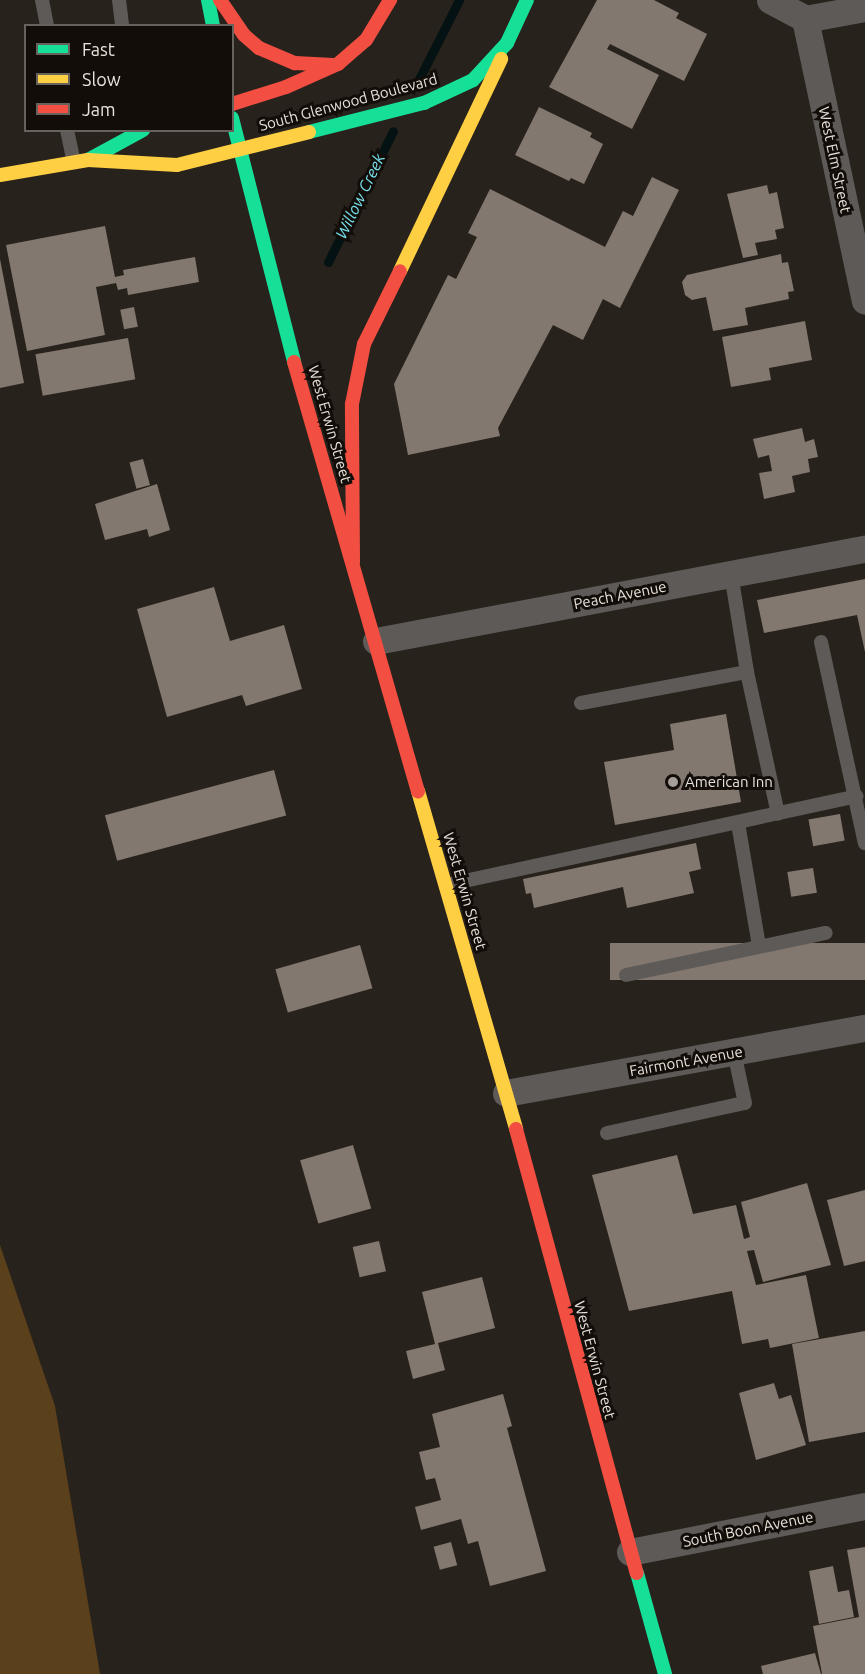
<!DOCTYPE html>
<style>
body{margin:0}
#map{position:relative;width:865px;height:1674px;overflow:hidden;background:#28221c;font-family:Ubuntu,sans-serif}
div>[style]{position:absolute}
.green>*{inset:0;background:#5a401b}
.stream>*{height:9px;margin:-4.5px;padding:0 4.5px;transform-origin:4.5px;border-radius:4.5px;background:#041213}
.building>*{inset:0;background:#83786f;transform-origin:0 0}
.lane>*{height:14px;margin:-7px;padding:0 7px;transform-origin:7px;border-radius:7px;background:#5d5a57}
.street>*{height:27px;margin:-13.5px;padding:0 13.5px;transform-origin:13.5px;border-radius:13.5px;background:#5d5a57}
.fast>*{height:14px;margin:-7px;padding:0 7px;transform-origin:7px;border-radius:7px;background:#16e098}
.slow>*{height:14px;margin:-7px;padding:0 7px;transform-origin:7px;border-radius:7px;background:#ffcf43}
.jam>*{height:14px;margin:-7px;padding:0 7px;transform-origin:7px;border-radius:7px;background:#f24e42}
.dots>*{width:16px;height:16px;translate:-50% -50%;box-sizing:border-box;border:3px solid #120d08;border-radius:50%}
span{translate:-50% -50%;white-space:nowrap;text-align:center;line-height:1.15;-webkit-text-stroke:6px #120d08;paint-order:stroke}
.street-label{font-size:15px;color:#e9e2da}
.poi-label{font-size:15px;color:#e9e2da}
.left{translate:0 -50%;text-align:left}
.water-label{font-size:16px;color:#76e1ec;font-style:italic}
.legend{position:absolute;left:24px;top:24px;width:210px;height:108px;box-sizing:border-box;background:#120d08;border:2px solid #68625c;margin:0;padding:8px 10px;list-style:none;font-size:18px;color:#e9e2da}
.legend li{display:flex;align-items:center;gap:12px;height:30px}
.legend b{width:30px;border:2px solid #68625c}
</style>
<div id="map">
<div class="green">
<i style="clip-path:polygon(0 1245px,55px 1406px,100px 1674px,0 1674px)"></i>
</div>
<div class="stream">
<i style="left:419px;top:79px;width:89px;rotate:-63.1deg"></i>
<i style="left:328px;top:262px;width:146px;rotate:-63.6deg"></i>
</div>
<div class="building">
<i style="clip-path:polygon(597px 0,654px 0,679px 13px,676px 18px,707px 34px,684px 81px,610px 44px,607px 49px,659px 75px,632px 129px,549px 87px)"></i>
<i style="clip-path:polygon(539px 107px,592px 133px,590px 137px,603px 144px,584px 184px,571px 178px,569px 181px,515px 155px)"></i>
<i style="clip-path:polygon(652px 177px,679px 190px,620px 308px,603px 299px,583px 340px,553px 325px,498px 428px,500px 436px,408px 455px,394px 384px,448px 275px,456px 279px,477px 237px,468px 233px,490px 189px,605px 247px,623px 211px,633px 216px)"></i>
<i style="clip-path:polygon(767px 185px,769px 194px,777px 192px,784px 228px,775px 230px,777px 239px,755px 243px,758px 255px,743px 258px,727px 194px)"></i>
<i style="clip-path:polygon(105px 226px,115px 277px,124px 275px,123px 270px,195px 257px,199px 282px,128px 295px,127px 288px,118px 290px,116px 283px,96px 287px,105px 335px,27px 351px,6px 245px)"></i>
<i style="clip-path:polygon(781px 254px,782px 263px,788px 262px,794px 291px,788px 292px,789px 299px,745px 308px,748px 325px,713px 331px,706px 297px,692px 300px,685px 295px,682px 282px,687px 275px)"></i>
<i style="clip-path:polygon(0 259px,24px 383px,0 388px)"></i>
<i style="left:134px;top:307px;width:20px;height:14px;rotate:79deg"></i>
<i style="clip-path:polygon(805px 321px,812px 360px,769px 368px,771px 380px,731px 387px,722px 337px)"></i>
<i style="left:128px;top:338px;width:42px;height:94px;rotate:80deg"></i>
<i style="clip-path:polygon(802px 428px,805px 442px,814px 439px,818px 457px,808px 459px,810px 472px,792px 476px,795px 492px,764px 499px,759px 473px,772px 471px,769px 455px,758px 458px,753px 439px)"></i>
<i style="left:143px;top:459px;width:27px;height:14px;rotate:75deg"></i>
<i style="clip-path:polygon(157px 484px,170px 530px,149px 537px,147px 529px,105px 540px,95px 504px)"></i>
<i style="clip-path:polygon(865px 579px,865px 652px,857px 615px,764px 633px,757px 600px)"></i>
<i style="clip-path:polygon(214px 587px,230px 641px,284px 625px,302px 689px,246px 706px,242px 695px,167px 717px,137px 609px)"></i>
<i style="clip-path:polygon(726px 714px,741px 802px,615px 825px,604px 762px,674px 750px,670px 724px)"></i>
<i style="left:274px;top:770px;width:47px;height:175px;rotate:75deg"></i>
<i style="left:840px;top:814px;width:27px;height:32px;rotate:80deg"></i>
<i style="clip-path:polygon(696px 843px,701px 869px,689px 872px,694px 893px,627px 908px,623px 887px,534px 908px,531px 893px,526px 894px,523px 879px)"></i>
<i style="left:813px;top:868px;width:25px;height:26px;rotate:81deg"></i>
<i style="left:865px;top:943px;width:37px;height:255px;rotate:90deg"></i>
<i style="left:360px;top:945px;width:45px;height:88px;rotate:74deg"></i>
<i style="left:353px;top:1145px;width:66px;height:55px;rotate:74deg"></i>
<i style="clip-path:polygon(677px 1155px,693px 1214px,736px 1205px,744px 1239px,750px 1237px,741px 1202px,807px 1183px,831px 1265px,763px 1282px,754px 1250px,747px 1251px,756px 1285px,806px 1275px,819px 1338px,770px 1348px,768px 1339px,742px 1344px,732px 1291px,629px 1311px,592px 1175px)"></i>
<i style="clip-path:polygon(865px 1190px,865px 1261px,844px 1266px,827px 1200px)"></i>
<i style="left:379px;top:1241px;width:31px;height:27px;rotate:77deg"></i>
<i style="clip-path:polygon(482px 1277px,495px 1328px,438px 1343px,445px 1370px,413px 1379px,406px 1351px,435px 1344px,422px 1292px)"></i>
<i style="clip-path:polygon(865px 1331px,865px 1432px,809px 1442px,792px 1344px)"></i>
<i style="clip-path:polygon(774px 1383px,779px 1399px,791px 1395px,806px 1445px,756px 1460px,739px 1393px)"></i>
<i style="clip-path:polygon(503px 1394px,512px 1426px,507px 1428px,546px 1571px,490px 1586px,478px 1541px,468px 1544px,461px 1519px,421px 1530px,415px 1507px,441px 1500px,435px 1478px,426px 1480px,419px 1452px,440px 1447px,432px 1414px)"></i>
<i style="left:451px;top:1542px;width:24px;height:18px;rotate:75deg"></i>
<i style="clip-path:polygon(865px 1547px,865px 1674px,822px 1674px,813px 1626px,859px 1617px,847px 1550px)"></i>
<i style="clip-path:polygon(833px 1566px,838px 1592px,849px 1590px,854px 1617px,819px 1624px,809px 1571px)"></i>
<i style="clip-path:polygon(815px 1653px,821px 1674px,763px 1674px,761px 1666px)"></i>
</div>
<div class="lane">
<i style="left:42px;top:0;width:26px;rotate:79deg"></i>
<i style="left:119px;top:0;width:26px;rotate:83deg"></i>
<i style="left:67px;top:130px;width:33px;rotate:78deg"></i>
<i style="left:731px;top:574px;width:99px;rotate:80.7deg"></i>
<i style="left:821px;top:642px;width:206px;rotate:77.7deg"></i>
<i style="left:581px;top:703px;width:169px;rotate:-10.6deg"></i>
<i style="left:747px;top:672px;width:145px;rotate:77.7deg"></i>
<i style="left:738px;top:823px;width:125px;rotate:80.3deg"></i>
<i style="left:446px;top:885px;width:420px;rotate:-12.2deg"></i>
<i style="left:626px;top:975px;width:204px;rotate:-11.9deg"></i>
<i style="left:607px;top:1133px;width:141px;rotate:-12.3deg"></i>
<i style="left:745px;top:1103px;width:52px;rotate:-102.2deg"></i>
</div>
<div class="street">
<i style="left:770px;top:0;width:40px;rotate:28deg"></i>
<i style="left:805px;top:19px;width:61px;rotate:-10.4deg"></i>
<i style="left:805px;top:19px;width:288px;rotate:78deg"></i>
<i style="left:376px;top:641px;width:498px;rotate:-10.7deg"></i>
<i style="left:506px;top:1093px;width:365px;rotate:-10.3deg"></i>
<i style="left:630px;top:1552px;width:239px;rotate:-11.1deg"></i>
</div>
<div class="fast">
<i style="left:208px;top:0;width:26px;rotate:79deg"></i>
<i style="left:232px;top:118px;width:252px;rotate:75.7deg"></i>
<i style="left:309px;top:132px;width:119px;rotate:-14.2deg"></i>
<i style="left:424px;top:103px;width:54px;rotate:-25.1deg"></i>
<i style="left:473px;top:80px;width:50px;rotate:-47.4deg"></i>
<i style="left:507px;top:43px;width:47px;rotate:-65.1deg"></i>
<i style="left:88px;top:160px;width:63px;rotate:-28.6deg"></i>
<i style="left:637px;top:1573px;width:105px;rotate:74.5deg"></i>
</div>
<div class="slow">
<i style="left:0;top:175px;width:89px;rotate:-9.7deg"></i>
<i style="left:88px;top:160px;width:89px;rotate:3.2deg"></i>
<i style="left:177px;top:165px;width:136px;rotate:-14deg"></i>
<i style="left:400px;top:271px;width:235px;rotate:-64.5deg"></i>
<i style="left:418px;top:791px;width:352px;rotate:73.8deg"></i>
</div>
<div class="jam">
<i style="left:220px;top:0;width:42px;rotate:55.6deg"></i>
<i style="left:244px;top:35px;width:20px;rotate:41deg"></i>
<i style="left:259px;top:48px;width:39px;rotate:23deg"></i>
<i style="left:295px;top:63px;width:38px;rotate:3deg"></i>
<i style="left:232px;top:104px;width:57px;rotate:-17.5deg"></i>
<i style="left:286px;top:87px;width:57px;rotate:-23.9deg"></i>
<i style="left:338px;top:64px;width:37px;rotate:-41deg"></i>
<i style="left:366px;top:40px;width:47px;rotate:-59deg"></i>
<i style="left:294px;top:362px;width:447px;rotate:73.9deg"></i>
<i style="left:353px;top:562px;width:158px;rotate:-90.4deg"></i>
<i style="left:352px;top:404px;width:61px;rotate:-78.7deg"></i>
<i style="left:364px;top:344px;width:81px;rotate:-63.7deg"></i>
<i style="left:516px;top:1129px;width:460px;rotate:74.8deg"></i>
</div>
<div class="dots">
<i style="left:673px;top:782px;background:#a59f98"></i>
</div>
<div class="street-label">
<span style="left:348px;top:102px;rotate:-15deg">South Glenwood Boulevard</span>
<span style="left:835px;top:160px;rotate:78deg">West Elm Street</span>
<span style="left:330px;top:424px;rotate:74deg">West Erwin Street</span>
<span style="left:620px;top:595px;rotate:-11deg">Peach Avenue</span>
<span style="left:465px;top:891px;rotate:74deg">West Erwin Street</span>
<span style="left:686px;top:1061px;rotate:-10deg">Fairmont Avenue</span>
<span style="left:595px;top:1360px;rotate:75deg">West Erwin Street</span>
<span style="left:748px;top:1529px;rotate:-11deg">South Boon Avenue</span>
</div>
<div class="poi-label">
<span class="left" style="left:685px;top:782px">American Inn</span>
</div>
<div class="water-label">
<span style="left:360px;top:196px;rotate:-64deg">Willow Creek</span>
</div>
<ul class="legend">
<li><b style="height:8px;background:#16e098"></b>Fast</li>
<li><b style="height:8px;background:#ffcf43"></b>Slow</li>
<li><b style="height:8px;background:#f24e42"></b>Jam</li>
</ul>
</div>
